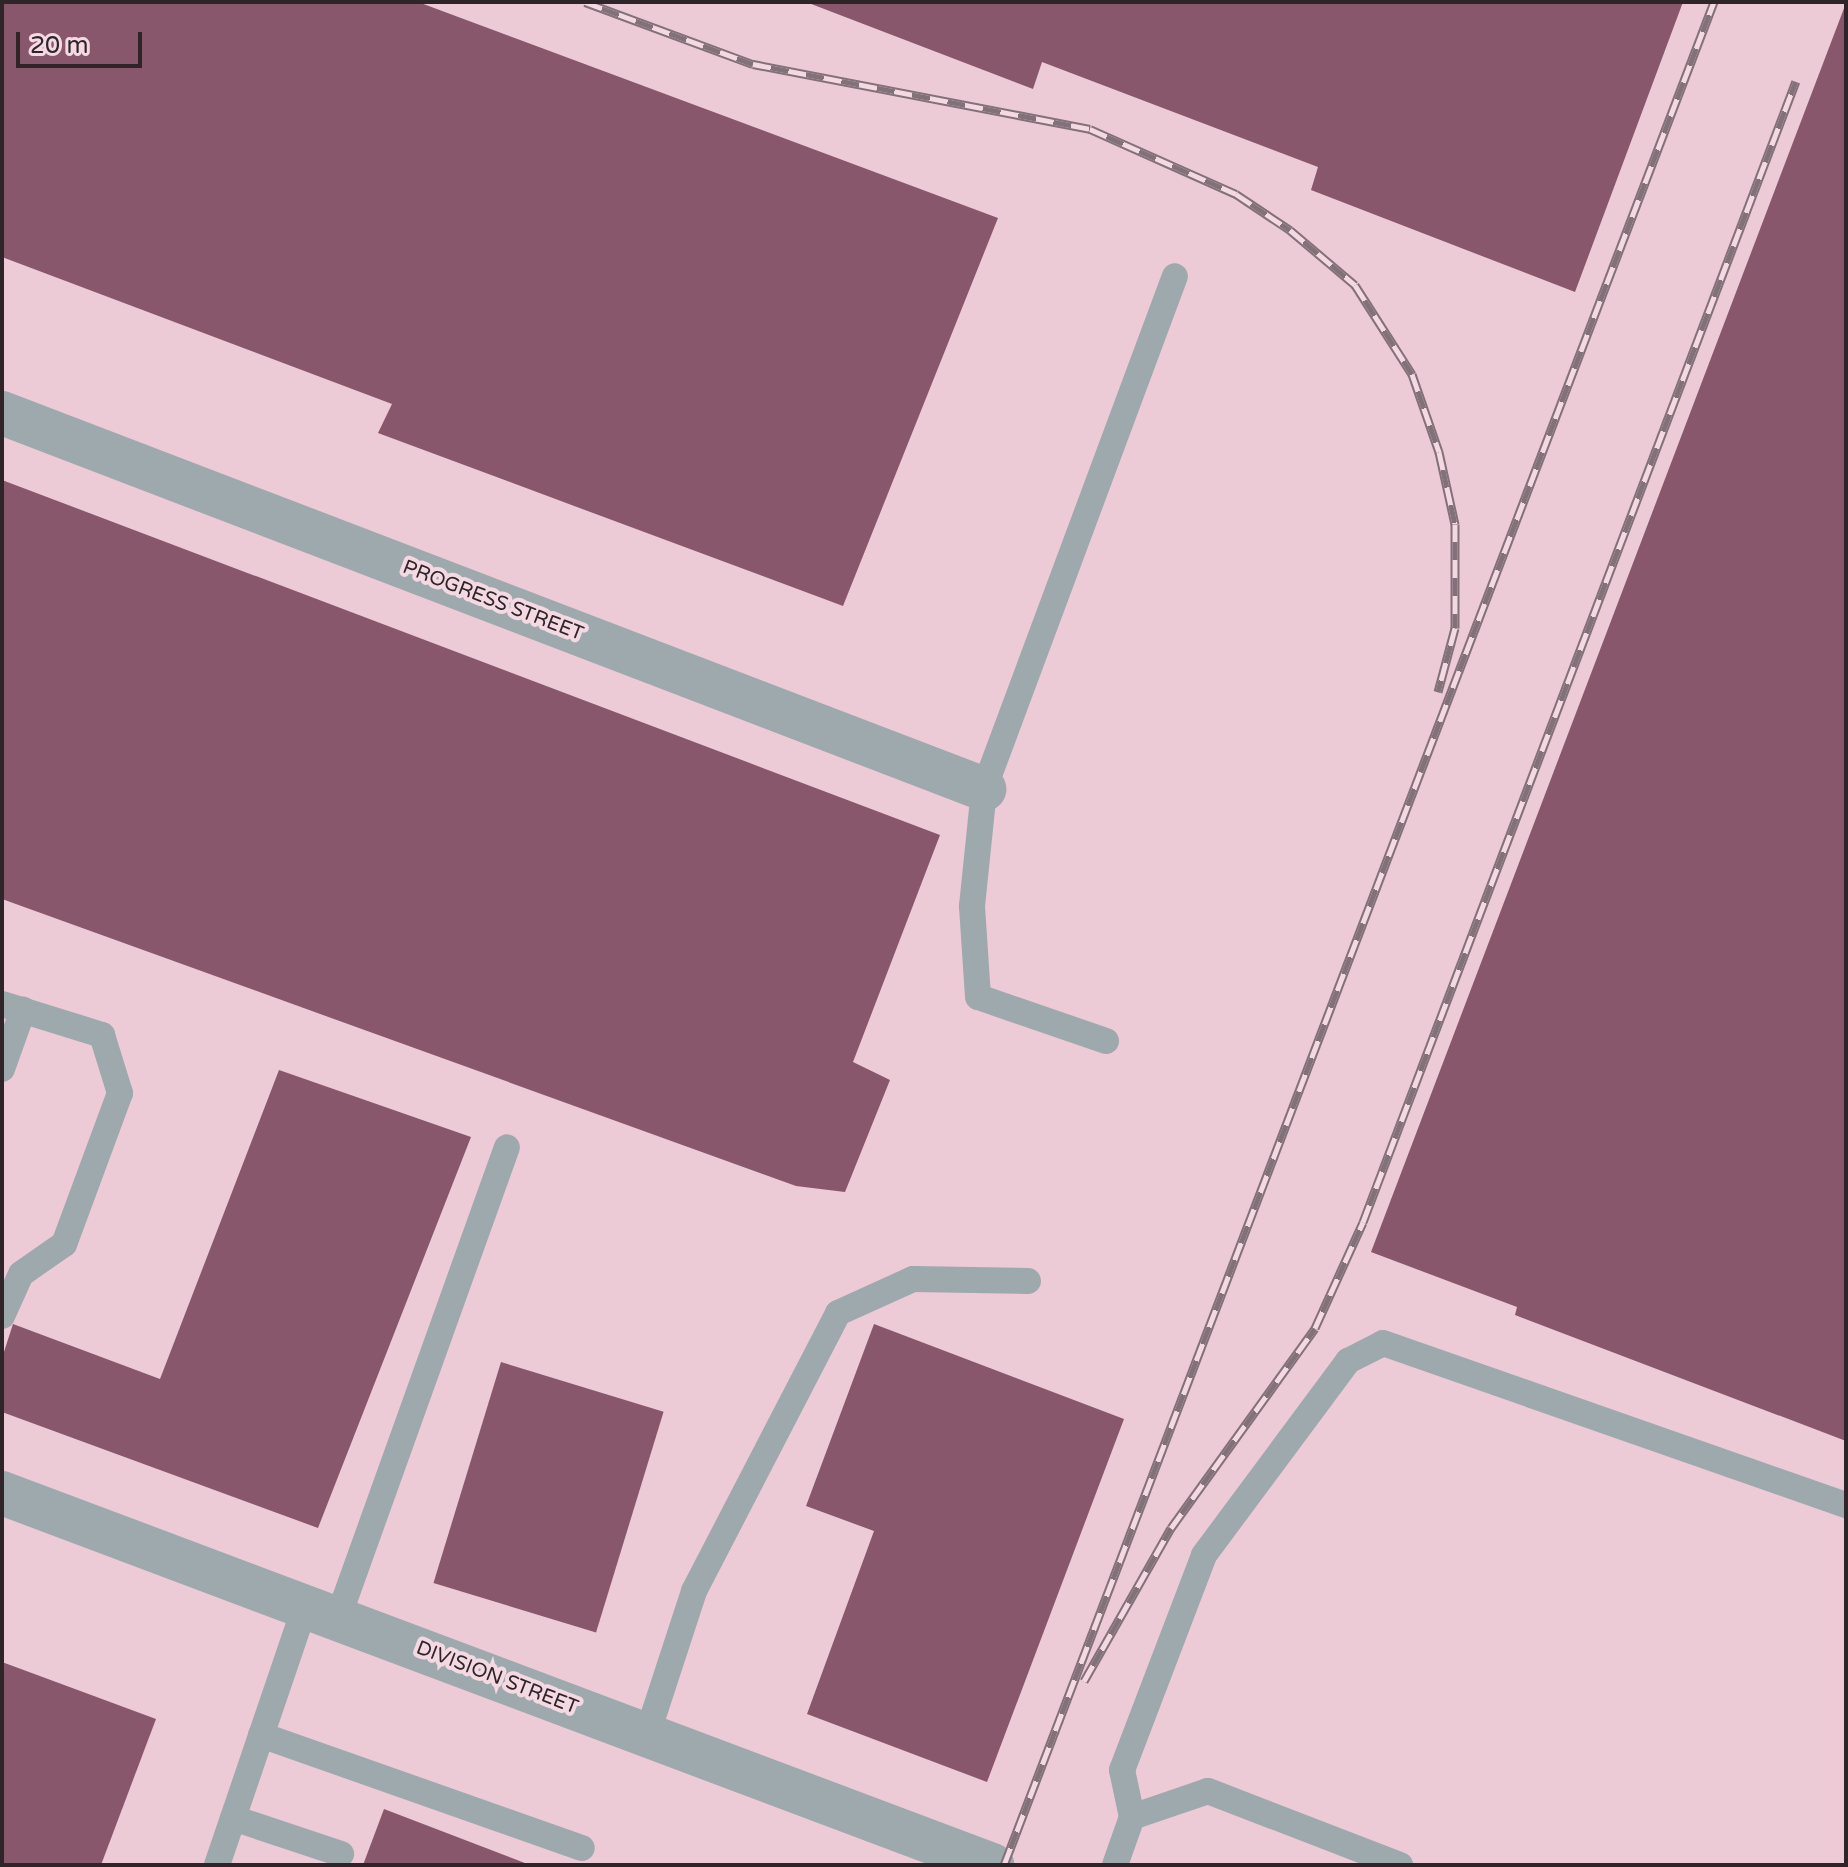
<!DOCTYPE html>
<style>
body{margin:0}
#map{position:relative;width:1848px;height:1867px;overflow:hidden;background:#f4d9e3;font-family:"Varela Round",sans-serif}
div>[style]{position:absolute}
.built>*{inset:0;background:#eccad6;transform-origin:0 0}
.building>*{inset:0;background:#89576c;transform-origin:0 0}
.lane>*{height:26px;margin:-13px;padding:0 13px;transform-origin:13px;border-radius:13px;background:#9da9ad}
.street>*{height:44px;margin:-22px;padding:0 22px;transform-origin:22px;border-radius:22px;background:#9da9ad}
.rail>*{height:9px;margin-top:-4.5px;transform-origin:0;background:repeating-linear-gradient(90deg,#f4d9e3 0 18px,#827178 0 36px);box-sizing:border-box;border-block:2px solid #827178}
span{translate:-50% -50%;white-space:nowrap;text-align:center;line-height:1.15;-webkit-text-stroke:8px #f4d9e3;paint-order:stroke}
.street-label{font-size:20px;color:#2f2529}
.frame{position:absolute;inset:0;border:4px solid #2f2529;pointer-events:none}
.scale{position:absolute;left:16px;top:32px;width:126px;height:36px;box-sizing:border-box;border:4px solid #2f2529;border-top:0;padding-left:10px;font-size:24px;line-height:28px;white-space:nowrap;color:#2f2529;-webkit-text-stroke:6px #f4d9e3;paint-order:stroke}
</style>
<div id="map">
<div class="built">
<i style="left:2px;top:2px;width:1844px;height:1863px"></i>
</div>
<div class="building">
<i style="clip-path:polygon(2px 2px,418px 2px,998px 218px,843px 606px,378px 433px,392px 404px,2px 257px)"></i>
<i style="clip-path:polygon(806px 2px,1683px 2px,1575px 292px,1311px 190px,1318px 167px,1042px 62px,1033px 89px)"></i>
<i style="clip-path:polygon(1846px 3px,1846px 1441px,1515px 1315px,1517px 1307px,1371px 1252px)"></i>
<i style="clip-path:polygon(2px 480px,940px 835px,853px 1062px,890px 1080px,845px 1192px,796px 1186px,2px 899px)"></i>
<i style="clip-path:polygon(279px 1070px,471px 1137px,318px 1528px,2px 1412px,2px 1358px,13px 1324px,160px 1379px)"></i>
<i style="clip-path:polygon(874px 1324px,1124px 1419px,987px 1782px,807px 1714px,874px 1531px,806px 1506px)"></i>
<i style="left:501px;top:1362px;width:170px;height:231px;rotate:17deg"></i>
<i style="clip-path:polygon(2px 1662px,156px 1719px,101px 1865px,2px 1865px)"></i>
<i style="clip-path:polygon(384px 1809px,530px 1865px,363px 1865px)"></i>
</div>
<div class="lane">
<i style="left:2px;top:1004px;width:105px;rotate:17.2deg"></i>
<i style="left:102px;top:1035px;width:61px;rotate:72.8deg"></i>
<i style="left:120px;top:1093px;width:161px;rotate:110.3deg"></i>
<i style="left:64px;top:1244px;width:52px;rotate:145.1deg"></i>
<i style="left:21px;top:1274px;width:46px;rotate:114.3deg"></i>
<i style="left:1106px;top:1041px;width:135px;rotate:-161deg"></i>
<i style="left:978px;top:997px;width:91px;rotate:-93.8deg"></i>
<i style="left:972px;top:906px;width:118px;rotate:-84.1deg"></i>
<i style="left:984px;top:789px;width:547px;rotate:-69.58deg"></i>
<i style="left:2px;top:1069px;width:63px;rotate:-70.4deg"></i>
<i style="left:338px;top:1618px;width:500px;rotate:-70.26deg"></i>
<i style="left:261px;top:1735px;width:340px;rotate:19.4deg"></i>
<i style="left:647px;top:1735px;width:151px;rotate:-71.9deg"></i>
<i style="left:694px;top:1591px;width:313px;rotate:-62.6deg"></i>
<i style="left:838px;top:1313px;width:82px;rotate:-24.4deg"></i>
<i style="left:913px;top:1279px;width:115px;rotate:1deg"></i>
<i style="left:1132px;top:1817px;width:48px;rotate:-102deg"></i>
<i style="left:1122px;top:1770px;width:230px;rotate:-69.1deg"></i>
<i style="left:1204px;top:1555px;width:242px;rotate:-53.4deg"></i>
<i style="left:1348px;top:1361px;width:39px;rotate:-27deg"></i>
<i style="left:1383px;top:1343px;width:491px;rotate:19.3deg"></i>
<i style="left:233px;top:1818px;width:114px;rotate:18.4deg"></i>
<i style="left:217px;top:1865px;width:274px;rotate:-71.2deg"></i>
<i style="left:1115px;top:1865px;width:51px;rotate:-70.5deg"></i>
<i style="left:1132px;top:1817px;width:80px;rotate:-18.9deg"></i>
<i style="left:1208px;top:1791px;width:206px;rotate:21.1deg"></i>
</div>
<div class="street">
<i style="left:2px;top:413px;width:1052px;rotate:20.95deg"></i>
<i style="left:2px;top:1493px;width:1058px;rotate:20.59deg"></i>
</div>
<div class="rail">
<i style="left:585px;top:2px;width:179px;rotate:20.3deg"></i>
<i style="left:753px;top:64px;width:343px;rotate:10.9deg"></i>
<i style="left:1090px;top:129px;width:160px;rotate:24deg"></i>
<i style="left:1236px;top:194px;width:65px;rotate:33.7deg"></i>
<i style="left:1290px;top:230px;width:85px;rotate:40.2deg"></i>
<i style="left:1355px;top:285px;width:106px;rotate:57.4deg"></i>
<i style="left:1412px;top:374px;width:83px;rotate:70.9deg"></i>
<i style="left:1439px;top:452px;width:74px;rotate:77.5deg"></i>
<i style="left:1455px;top:524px;width:104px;rotate:90deg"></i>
<i style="left:1455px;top:628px;width:66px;rotate:104.9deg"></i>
<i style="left:1084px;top:1681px;width:176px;rotate:-60.4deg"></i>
<i style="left:1171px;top:1528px;width:246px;rotate:-54.2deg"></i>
<i style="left:1315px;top:1328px;width:116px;rotate:-65.6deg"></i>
<i style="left:1363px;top:1222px;width:1220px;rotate:-69.22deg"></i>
<i style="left:1004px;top:1865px;width:1994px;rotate:-69.14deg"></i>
</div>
<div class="street-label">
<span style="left:493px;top:601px;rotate:21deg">PROGRESS STREET</span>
<span style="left:497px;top:1678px;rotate:21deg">DIVISION STREET</span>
</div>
<div class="frame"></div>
<div class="scale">20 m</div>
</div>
